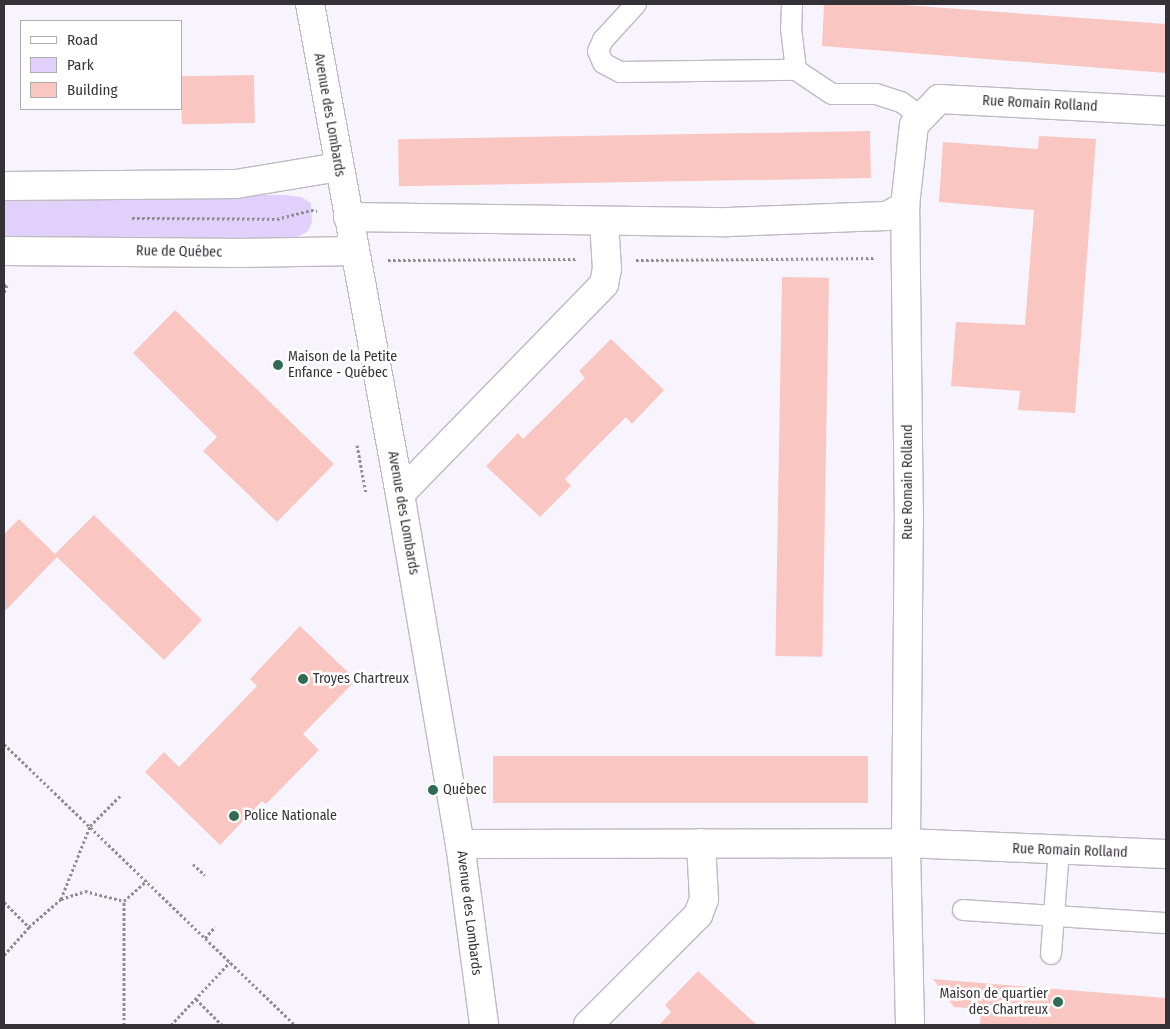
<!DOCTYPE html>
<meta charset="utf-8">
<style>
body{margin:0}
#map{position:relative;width:1170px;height:1029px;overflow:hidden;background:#f8f4fd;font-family:"Fira Sans Condensed",sans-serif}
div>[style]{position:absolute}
.green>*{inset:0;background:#e1d0fb}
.building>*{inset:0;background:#fac6c1;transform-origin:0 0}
.path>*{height:3px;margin-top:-1.5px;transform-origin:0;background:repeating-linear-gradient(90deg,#908d93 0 2.5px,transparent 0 5px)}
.roads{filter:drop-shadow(1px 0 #bebac3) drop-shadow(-1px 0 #bebac3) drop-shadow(0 1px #bebac3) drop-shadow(0 -1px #bebac3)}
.service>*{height:20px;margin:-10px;padding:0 10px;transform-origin:10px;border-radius:10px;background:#fff}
.minor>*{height:28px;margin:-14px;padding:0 14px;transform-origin:14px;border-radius:14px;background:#fff}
.tertiary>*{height:28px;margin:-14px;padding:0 14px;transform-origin:14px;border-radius:14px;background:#fff}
.dots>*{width:14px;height:14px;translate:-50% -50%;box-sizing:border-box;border:2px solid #fff;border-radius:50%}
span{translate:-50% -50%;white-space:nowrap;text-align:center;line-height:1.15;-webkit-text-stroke:5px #fff;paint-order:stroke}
.street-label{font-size:14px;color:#343236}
.poi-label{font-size:14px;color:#343236}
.left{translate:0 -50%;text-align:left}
.right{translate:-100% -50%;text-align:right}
.frame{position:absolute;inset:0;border:5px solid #343236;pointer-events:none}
.legend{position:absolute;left:20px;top:20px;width:162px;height:90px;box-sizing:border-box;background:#fff;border:1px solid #aeadaf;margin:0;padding:6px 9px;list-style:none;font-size:15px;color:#343236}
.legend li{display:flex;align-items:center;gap:10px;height:25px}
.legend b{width:25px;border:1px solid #aeadaf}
</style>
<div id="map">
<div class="green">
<i style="clip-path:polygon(4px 194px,285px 195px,301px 197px,311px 203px,312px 222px,308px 231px,296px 238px,4px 240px)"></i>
</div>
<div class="building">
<i style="clip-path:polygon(824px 4px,890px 4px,1166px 24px,1166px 73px,822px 46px)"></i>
<i style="left:254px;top:75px;width:48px;height:73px;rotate:89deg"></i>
<i style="left:870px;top:131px;width:47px;height:472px;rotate:89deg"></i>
<i style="clip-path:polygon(1039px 136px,1096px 139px,1075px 413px,1018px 410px,1020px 391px,951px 386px,956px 322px,1025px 325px,1034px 210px,939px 202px,943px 142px,1038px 149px)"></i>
<i style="left:782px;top:277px;width:47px;height:379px;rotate:1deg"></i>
<i style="clip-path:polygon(175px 310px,334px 464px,277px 522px,203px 451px,217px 437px,133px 353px)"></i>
<i style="clip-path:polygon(611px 339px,664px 390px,632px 424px,626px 417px,596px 447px,565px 479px,571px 486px,540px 517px,486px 466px,518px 433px,523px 439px,585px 378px,579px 371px)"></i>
<i style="clip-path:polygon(94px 515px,202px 620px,164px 660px,57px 557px,4px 612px,4px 534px,19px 519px,55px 554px)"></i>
<i style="clip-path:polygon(300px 626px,356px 680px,303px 734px,319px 750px,266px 804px,262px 801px,220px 845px,145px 772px,164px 752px,179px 767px,257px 686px,250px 679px)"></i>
<i style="left:493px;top:756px;width:375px;height:47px"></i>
<i style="clip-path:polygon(698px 971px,757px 1025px,659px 1025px,671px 1012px,665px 1005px)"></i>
<i style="clip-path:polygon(933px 979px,1166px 998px,1166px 1025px,980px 1025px,981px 1009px,954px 1007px)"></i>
</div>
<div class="path">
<i style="left:132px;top:218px;width:145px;rotate:0.4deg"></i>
<i style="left:277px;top:219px;width:35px;rotate:-15deg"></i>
<i style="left:311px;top:210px;width:6px;rotate:9deg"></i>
<i style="left:388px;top:260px;width:189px;rotate:-0.3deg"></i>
<i style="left:636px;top:260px;width:239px;rotate:-0.5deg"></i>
<i style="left:4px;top:285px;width:3px"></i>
<i style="left:7px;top:285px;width:9px;rotate:111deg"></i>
<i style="left:357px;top:445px;width:49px;rotate:79.4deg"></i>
<i style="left:4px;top:744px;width:405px;rotate:44deg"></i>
<i style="left:193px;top:864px;width:16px;rotate:43deg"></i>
<i style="left:61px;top:899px;width:79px;rotate:-68.3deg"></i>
<i style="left:90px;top:826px;width:44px;rotate:-45deg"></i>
<i style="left:4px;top:902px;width:35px;rotate:45deg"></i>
<i style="left:205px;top:938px;width:15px;rotate:-48deg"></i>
<i style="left:4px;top:955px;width:38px;rotate:-48deg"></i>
<i style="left:29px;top:927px;width:43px;rotate:-41.2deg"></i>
<i style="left:61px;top:899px;width:25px;rotate:-18deg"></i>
<i style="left:85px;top:891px;width:40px;rotate:14.4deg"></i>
<i style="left:124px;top:901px;width:31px;rotate:-42deg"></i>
<i style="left:196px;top:999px;width:37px;rotate:45deg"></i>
<i style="left:124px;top:1025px;width:124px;rotate:-90deg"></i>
<i style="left:171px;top:1025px;width:86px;rotate:-46.9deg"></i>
</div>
<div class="roads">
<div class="service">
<i style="left:636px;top:4px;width:49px;rotate:132.5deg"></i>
<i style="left:603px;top:40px;width:12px;rotate:114deg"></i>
<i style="left:598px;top:51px;width:13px;rotate:67deg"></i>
<i style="left:603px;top:63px;width:19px;rotate:28deg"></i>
<i style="left:620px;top:72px;width:176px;rotate:-0.7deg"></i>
<i style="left:796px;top:70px;width:43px;rotate:33.7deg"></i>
<i style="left:832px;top:94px;width:44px"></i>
<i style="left:876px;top:94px;width:26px;rotate:18deg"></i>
<i style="left:901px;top:102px;width:26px;rotate:36deg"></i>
<i style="left:792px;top:4px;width:24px;rotate:92deg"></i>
<i style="left:791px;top:28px;width:42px;rotate:83.2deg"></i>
<i style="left:963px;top:910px;width:203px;rotate:3.7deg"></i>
<i style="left:1051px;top:954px;width:103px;rotate:-85.6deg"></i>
</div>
<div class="minor">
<i style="left:4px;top:186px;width:232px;rotate:-0.5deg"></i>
<i style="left:236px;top:184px;width:104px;rotate:-9.4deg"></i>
<i style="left:348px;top:217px;width:380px;rotate:0.8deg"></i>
<i style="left:728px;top:222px;width:159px;rotate:-2.2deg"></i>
<i style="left:887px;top:216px;width:21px;rotate:-29deg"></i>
<i style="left:4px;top:251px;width:238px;rotate:0.5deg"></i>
<i style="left:242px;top:253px;width:112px;rotate:-1deg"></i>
<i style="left:400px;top:494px;width:293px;rotate:-45.8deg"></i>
<i style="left:604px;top:284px;width:15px;rotate:-79deg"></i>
<i style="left:607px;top:269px;width:48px;rotate:-93.6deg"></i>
<i style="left:460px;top:844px;width:446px;rotate:-0.1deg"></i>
<i style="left:906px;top:843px;width:260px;rotate:2.4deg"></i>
<i style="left:588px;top:1025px;width:156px;rotate:-45deg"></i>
<i style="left:698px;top:915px;width:17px;rotate:-69deg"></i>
<i style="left:704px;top:899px;width:56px;rotate:-93.1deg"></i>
<i style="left:910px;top:1025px;width:182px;rotate:-91.3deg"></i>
<i style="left:906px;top:843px;width:319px;rotate:-89.5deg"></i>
<i style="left:909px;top:524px;width:318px;rotate:-90.7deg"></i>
<i style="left:905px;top:206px;width:81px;rotate:-83.7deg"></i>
<i style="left:914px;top:125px;width:36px;rotate:-46deg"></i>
<i style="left:939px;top:99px;width:227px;rotate:3deg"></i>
</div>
<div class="tertiary">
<i style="left:310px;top:4px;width:498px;rotate:79.6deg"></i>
<i style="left:400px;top:494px;width:355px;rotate:80.3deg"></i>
<i style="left:460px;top:844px;width:183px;rotate:82.4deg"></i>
</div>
</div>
<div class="dots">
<i style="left:278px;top:365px;background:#326b54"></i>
<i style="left:303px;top:679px;background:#326b54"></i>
<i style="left:433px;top:790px;background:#326b54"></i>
<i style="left:234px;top:816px;background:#326b54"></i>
<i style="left:1058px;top:1002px;background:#326b54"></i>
</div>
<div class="street-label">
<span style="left:1040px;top:104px;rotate:3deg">Rue Romain Rolland</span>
<span style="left:329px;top:115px;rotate:80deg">Avenue des Lombards</span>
<span style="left:179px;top:252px;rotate:1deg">Rue de Québec</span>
<span style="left:908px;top:482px;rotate:-90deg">Rue Romain Rolland</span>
<span style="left:403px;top:513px;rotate:80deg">Avenue des Lombards</span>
<span style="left:1070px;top:851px;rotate:2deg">Rue Romain Rolland</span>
<span style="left:469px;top:913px;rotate:83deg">Avenue des Lombards</span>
</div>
<div class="poi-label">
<span class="left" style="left:288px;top:365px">Maison de la Petite<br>Enfance - Québec</span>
<span class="left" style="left:313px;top:679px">Troyes Chartreux</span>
<span class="left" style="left:443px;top:790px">Québec</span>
<span class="left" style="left:244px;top:816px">Police Nationale</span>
<span class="right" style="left:1048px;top:1002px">Maison de quartier<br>des Chartreux</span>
</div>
<div class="frame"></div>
<ul class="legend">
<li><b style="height:6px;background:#fff"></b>Road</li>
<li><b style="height:14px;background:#e1d0fb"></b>Park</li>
<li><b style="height:14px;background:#fac6c1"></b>Building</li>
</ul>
</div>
